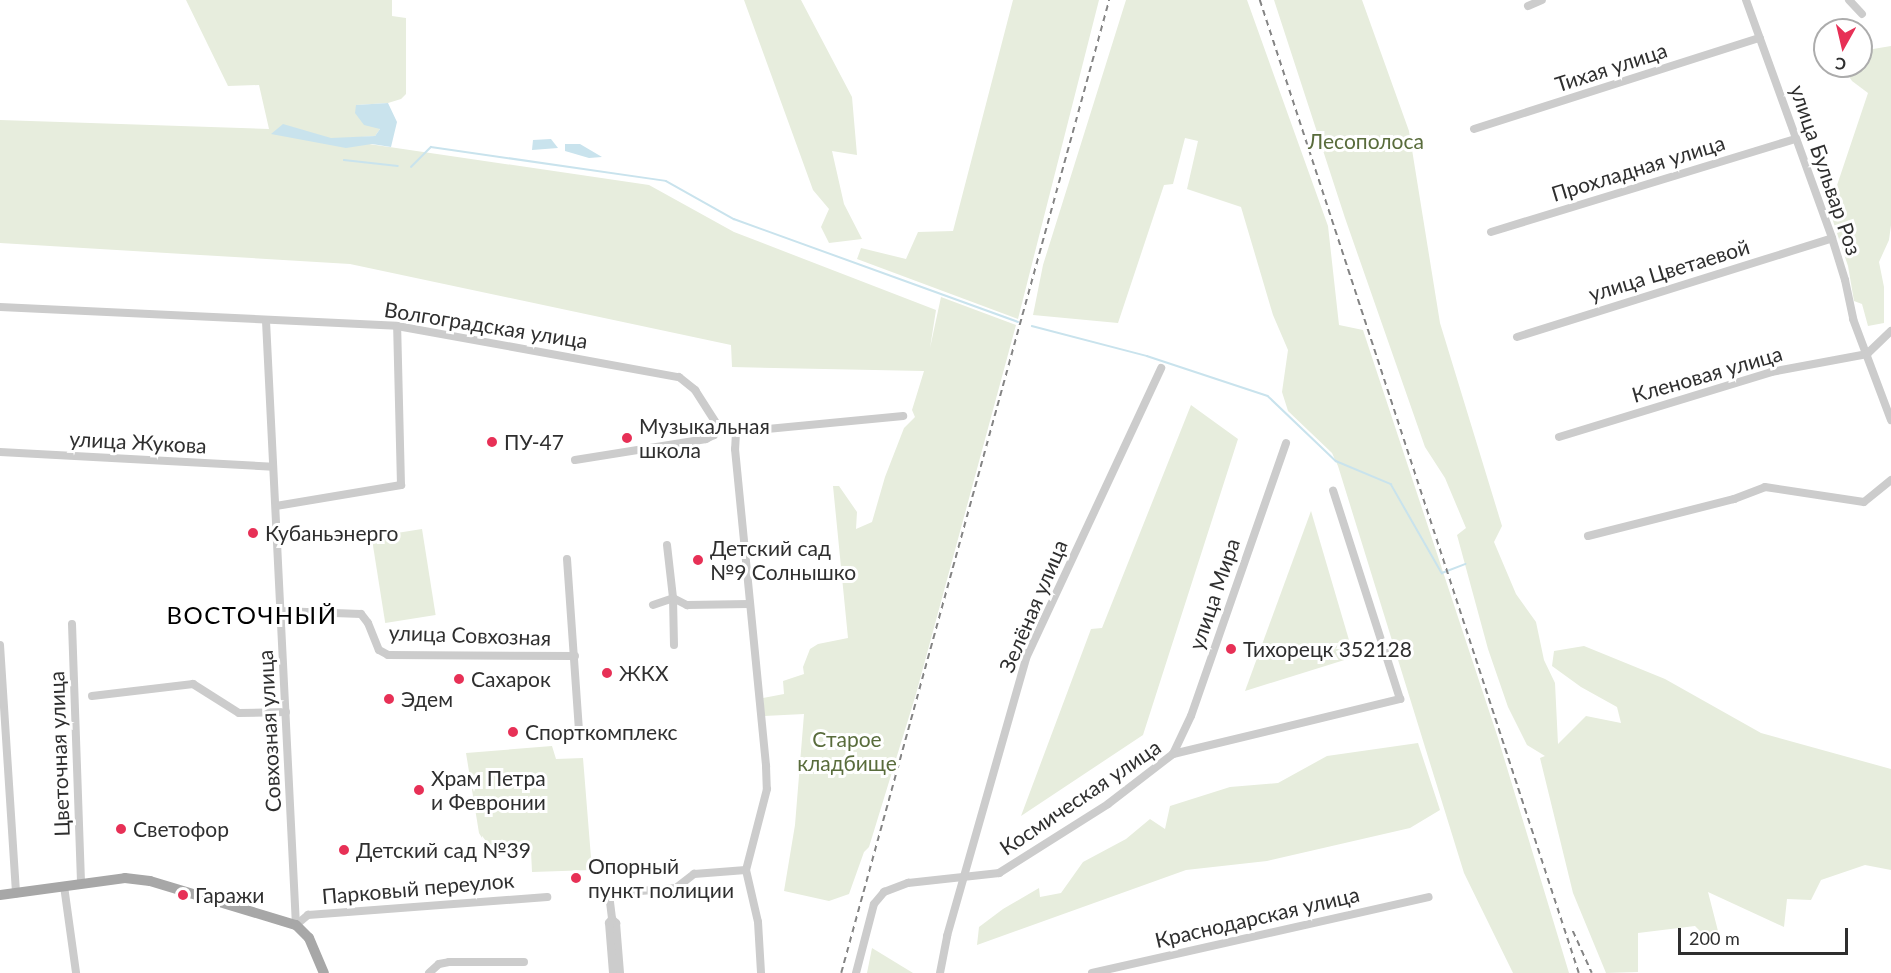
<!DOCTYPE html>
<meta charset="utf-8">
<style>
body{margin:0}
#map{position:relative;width:1891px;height:973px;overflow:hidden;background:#fff;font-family:Lato,sans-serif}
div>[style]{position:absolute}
.green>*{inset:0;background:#e7eddd;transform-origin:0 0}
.water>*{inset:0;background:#c9e3ed}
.stream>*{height:1.5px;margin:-0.75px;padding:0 0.75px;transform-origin:0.75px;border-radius:0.75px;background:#c9e3ed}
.minor>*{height:8px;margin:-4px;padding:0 4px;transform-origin:4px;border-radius:4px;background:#ccc}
.major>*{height:10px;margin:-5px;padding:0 5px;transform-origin:5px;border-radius:5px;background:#a7a7a7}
.rail>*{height:1.5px;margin-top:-0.75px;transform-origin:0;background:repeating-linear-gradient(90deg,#848484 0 6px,transparent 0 10.5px)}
.dots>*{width:16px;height:16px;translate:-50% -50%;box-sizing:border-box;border:3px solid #fff;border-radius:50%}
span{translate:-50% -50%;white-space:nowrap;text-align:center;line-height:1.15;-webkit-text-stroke:6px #fff;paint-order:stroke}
.street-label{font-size:21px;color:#2f2f2f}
.park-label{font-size:21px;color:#596c3c}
.poi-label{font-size:21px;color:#2f2f2f}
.left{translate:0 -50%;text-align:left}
.quarter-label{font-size:24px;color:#000;letter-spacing:1.5px}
.north{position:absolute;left:1813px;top:18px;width:60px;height:60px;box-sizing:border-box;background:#fff;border:2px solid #acacac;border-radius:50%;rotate:188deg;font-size:16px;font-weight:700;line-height:24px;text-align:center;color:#2f2f2f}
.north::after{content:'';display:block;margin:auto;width:21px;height:27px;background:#e73056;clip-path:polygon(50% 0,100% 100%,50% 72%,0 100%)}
.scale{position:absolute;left:1678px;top:928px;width:170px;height:27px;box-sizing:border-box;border:3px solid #2f2f2f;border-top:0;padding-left:8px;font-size:18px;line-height:21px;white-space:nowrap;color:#2f2f2f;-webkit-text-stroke:4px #fff;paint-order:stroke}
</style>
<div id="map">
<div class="green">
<i style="clip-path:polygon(186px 0,392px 0,392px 16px,406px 18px,406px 94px,401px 99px,388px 103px,356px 105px,380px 129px,375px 136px,335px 139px,649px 185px,734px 232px,936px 310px,930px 348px,941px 297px,1016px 325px,916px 694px,869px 847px,864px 852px,849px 894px,829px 901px,784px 891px,795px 825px,804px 714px,764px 716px,763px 698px,784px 694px,783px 681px,804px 674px,803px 667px,810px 649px,818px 644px,848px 638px,833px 486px,839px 486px,857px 512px,856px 529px,872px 522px,885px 477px,904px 428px,915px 417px,912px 410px,924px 371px,732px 367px,731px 345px,350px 264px,0 243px,0 120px,269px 129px,259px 85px,228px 86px)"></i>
<i style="clip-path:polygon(744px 0,801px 0,852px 97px,857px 155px,832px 151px,844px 204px,862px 239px,829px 243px,821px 227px,829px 209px,813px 190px)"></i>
<i style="clip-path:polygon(1013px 0,1099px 0,1018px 319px,857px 259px,861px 248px,906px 259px,918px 232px,953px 231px)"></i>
<i style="clip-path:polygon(1126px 0,1247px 0,1328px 226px,1339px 325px,1363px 330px,1498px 738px,1569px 973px,1513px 973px,1464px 873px,1338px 466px,1332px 453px,1288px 411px,1282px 392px,1288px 350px,1273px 315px,1241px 207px,1187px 189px,1198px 141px,1185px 138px,1173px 184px,1164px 185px,1118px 323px,1033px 315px,1043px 265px)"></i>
<i style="clip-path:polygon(1274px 0,1362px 0,1409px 131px,1440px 323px,1502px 526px,1494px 542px,1516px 594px,1536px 622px,1544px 660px,1555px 683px,1558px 744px,1586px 716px,1621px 723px,1617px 707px,1581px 687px,1552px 666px,1554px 651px,1584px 646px,1665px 679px,1761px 733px,1891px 769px,1891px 870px,1865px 865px,1821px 880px,1811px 900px,1787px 899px,1784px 927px,1708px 892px,1718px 931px,1707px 938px,1695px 926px,1638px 933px,1638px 972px,1606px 973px,1573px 893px,1540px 758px,1545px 756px,1527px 745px,1508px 707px,1488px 649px,1457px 535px,1466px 528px,1445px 478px,1425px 447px,1345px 218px)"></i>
<i style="clip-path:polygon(1891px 46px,1891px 225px,1889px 240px,1879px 262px,1884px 287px,1884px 323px,1868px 326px,1862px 304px,1854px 301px,1848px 266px,1829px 209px,1868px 93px,1852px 81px,1842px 66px,1861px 66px,1861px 51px)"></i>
<i style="clip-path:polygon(1191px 405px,1238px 439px,1143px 735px,1021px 816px,1091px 629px,1102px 628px)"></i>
<i style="clip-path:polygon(1311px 511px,1354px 657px,1245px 691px)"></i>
<i style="left:422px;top:529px;width:87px;height:51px;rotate:81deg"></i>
<i style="clip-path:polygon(1418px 743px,1440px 810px,1410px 828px,1267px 861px,1186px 870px,977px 945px,979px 927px,1003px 909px,1039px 888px,1040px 897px,1061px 893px,1083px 862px,1126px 839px,1150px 819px,1165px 829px,1170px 806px,1230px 787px,1278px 783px,1327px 756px)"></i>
<i style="clip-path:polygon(552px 746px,556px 759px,583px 758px,592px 870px,532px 872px,531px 851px,490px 851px,479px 833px,466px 753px)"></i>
<i style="clip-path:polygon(872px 948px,913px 973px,867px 973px)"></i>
</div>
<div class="water">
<i style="clip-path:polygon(388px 103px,397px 122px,391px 147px,372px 144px,346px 148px,271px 134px,283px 124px,331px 138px,375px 136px,380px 129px,364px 125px,355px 113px,356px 105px)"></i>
<i style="clip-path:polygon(551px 139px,558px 148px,532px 150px,533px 140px)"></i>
<i style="clip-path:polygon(565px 144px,580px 144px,602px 157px,589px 158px,565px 151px)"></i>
</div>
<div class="stream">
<i style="left:344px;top:160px;width:54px;rotate:6.3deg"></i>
<i style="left:411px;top:167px;width:28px;rotate:-45deg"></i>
<i style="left:431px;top:147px;width:237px;rotate:8.2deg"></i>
<i style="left:666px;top:181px;width:78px;rotate:29.2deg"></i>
<i style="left:734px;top:219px;width:302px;rotate:19.9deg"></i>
<i style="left:1032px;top:326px;width:119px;rotate:14.6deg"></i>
<i style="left:1147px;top:356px;width:127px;rotate:18.3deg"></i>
<i style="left:1268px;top:396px;width:94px;rotate:43.7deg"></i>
<i style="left:1336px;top:461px;width:60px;rotate:22.7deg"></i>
<i style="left:1391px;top:484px;width:103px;rotate:60.2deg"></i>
<i style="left:1442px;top:573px;width:25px;rotate:-21deg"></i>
</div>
<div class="minor">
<i style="left:1746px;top:0;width:253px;rotate:70.1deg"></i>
<i style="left:1832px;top:238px;width:44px;rotate:72.8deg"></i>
<i style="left:1845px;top:280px;width:40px;rotate:78deg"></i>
<i style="left:1853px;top:319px;width:108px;rotate:69.4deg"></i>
<i style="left:1849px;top:0;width:19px;rotate:47deg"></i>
<i style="left:1528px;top:6px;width:15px;rotate:-23deg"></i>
<i style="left:1474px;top:129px;width:300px;rotate:-17.7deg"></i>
<i style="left:1491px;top:232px;width:319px;rotate:-17deg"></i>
<i style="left:0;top:307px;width:397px;rotate:2.7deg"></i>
<i style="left:397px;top:326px;width:287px;rotate:10.3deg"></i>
<i style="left:679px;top:377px;width:21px;rotate:39deg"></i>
<i style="left:695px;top:390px;width:43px;rotate:57.4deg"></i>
<i style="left:718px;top:426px;width:19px;rotate:18deg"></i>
<i style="left:736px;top:432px;width:168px;rotate:-5.5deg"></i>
<i style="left:266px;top:321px;width:605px;rotate:87.16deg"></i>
<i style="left:1517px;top:337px;width:330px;rotate:-17.4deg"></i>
<i style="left:1867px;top:354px;width:33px;rotate:-44deg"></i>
<i style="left:736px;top:432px;width:17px;rotate:93deg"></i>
<i style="left:735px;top:449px;width:319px;rotate:84.4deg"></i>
<i style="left:766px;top:766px;width:23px;rotate:88deg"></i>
<i style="left:767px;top:789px;width:84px;rotate:104.5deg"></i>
<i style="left:746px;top:870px;width:53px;rotate:77deg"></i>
<i style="left:758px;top:922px;width:51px;rotate:86.6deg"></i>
<i style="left:1559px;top:437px;width:222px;rotate:-17deg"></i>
<i style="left:1771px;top:372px;width:98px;rotate:-10.6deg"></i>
<i style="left:0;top:452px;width:273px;rotate:3.1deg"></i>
<i style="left:575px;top:460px;width:133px;rotate:-9.1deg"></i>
<i style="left:706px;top:439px;width:9px;rotate:-27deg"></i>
<i style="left:714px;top:435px;width:10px;rotate:-66deg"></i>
<i style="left:276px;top:506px;width:127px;rotate:-9.5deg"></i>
<i style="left:401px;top:485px;width:159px;rotate:-91.4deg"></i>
<i style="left:1588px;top:536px;width:151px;rotate:-14.2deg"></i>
<i style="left:1734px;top:499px;width:33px;rotate:-21deg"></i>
<i style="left:1765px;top:487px;width:100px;rotate:8.6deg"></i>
<i style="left:1864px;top:502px;width:35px;rotate:-39deg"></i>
<i style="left:667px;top:545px;width:53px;rotate:83.5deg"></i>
<i style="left:673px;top:598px;width:47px;rotate:88.8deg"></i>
<i style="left:567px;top:559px;width:173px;rotate:86deg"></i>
<i style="left:653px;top:605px;width:21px;rotate:-19deg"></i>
<i style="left:673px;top:598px;width:16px;rotate:27deg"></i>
<i style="left:687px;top:605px;width:62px;rotate:-0.9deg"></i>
<i style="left:280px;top:611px;width:81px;rotate:2.1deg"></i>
<i style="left:361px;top:614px;width:11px;rotate:52deg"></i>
<i style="left:368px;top:623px;width:29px;rotate:68deg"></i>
<i style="left:379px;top:650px;width:10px;rotate:29deg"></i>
<i style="left:388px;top:655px;width:187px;rotate:0.3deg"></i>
<i style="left:72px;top:624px;width:259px;rotate:88deg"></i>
<i style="left:0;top:645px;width:249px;rotate:86.3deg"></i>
<i style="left:92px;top:696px;width:102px;rotate:-6.8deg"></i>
<i style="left:193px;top:684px;width:54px;rotate:32.2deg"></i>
<i style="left:239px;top:713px;width:47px;rotate:-1.2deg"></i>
<i style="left:1173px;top:754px;width:42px;rotate:-64.7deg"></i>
<i style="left:1191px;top:716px;width:289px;rotate:-70.8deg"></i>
<i style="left:64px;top:886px;width:88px;rotate:82.1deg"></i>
<i style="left:609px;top:894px;width:25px;rotate:83deg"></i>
<i style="left:612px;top:919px;width:6px;rotate:45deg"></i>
<i style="left:616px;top:923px;width:50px;rotate:85.4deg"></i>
<i style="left:594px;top:895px;width:82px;rotate:-4.9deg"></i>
<i style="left:676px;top:888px;width:23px;rotate:-38deg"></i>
<i style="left:694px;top:874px;width:52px;rotate:-4.4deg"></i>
<i style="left:612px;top:919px;width:5px;rotate:127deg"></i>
<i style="left:609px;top:923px;width:50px;rotate:85.4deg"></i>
<i style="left:296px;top:925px;width:16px;rotate:-40deg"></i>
<i style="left:308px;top:915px;width:240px;rotate:-4.3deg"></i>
<i style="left:429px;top:973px;width:13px;rotate:-42deg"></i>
<i style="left:439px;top:964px;width:10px;rotate:-11deg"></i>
<i style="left:449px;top:962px;width:75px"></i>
<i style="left:856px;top:973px;width:71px;rotate:-75.4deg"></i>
<i style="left:874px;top:904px;width:16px;rotate:-50deg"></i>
<i style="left:884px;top:892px;width:26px;rotate:-21deg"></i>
<i style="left:908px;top:883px;width:92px;rotate:-6.3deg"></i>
<i style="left:999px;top:873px;width:129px;rotate:-32.3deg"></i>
<i style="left:1108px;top:804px;width:82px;rotate:-37.6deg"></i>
<i style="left:1173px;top:754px;width:234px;rotate:-13.6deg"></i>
<i style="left:1400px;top:699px;width:219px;rotate:-107.8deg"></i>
<i style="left:940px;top:973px;width:38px;rotate:-79deg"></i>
<i style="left:947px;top:936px;width:289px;rotate:-74.1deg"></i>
<i style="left:1026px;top:658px;width:320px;rotate:-65deg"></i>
<i style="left:1092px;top:973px;width:345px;rotate:-12.7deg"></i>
</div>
<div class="major">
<i style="left:0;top:895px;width:126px;rotate:-7.7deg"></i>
<i style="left:125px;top:878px;width:25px;rotate:7deg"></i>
<i style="left:150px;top:881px;width:152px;rotate:16.8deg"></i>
<i style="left:296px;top:925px;width:18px;rotate:45deg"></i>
<i style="left:309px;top:938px;width:38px;rotate:67deg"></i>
</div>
<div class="rail">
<i style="left:1260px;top:0;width:1024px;rotate:71.85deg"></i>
<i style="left:1573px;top:931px;width:46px;rotate:65.7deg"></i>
<i style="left:841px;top:973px;width:1009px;rotate:-74.6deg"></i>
</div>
<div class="dots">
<i style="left:627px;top:438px;background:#e73056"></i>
<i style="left:492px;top:442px;background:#e73056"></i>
<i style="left:253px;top:533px;background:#e73056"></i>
<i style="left:698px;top:560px;background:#e73056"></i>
<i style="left:1231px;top:649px;background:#e73056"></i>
<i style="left:607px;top:673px;background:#e73056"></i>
<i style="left:459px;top:679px;background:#e73056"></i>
<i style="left:389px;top:699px;background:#e73056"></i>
<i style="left:513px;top:732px;background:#e73056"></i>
<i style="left:419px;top:790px;background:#e73056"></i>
<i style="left:121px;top:829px;background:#e73056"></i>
<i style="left:344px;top:850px;background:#e73056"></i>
<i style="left:576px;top:878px;background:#e73056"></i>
<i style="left:183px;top:895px;background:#e73056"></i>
</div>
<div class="street-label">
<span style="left:1611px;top:67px;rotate:-18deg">Тихая улица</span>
<span style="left:1638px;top:168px;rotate:-17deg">Прохладная улица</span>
<span style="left:1826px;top:170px;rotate:71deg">улица Бульвар Роз</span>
<span style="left:1669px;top:270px;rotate:-17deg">улица Цветаевой</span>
<span style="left:486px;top:325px;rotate:9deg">Волгоградская улица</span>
<span style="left:1707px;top:374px;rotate:-16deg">Кленовая улица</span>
<span style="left:138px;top:442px;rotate:3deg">улица Жукова</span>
<span style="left:1214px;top:594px;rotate:-71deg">улица Мира</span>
<span style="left:1033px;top:606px;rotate:-67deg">Зелёная улица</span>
<span style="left:470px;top:635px;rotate:2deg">улица Совхозная</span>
<span style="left:269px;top:731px;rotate:-93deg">Совхозная улица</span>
<span style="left:59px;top:754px;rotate:-92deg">Цветочная улица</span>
<span style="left:1080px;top:797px;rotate:-34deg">Космическая улица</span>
<span style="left:418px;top:888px;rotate:-5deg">Парковый переулок</span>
<span style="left:1257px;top:917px;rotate:-13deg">Краснодарская улица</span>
</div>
<div class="park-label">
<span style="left:1366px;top:141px">Лесополоса</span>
<span style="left:847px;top:751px">Старое<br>кладбище</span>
</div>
<div class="poi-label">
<span class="left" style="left:639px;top:438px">Музыкальная<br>школа</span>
<span class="left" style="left:504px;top:442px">ПУ-47</span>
<span class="left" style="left:265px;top:533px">Кубаньэнерго</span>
<span class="left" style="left:710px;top:560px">Детский сад<br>№9 Солнышко</span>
<span class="left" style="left:1243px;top:649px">Тихорецк 352128</span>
<span class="left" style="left:619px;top:673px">ЖКХ</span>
<span class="left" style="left:471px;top:679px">Сахарок</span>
<span class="left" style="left:401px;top:699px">Эдем</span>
<span class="left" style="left:525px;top:732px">Спорткомплекс</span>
<span class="left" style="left:431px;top:790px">Храм Петра<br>и Февронии</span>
<span class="left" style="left:133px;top:829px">Светофор</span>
<span class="left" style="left:356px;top:850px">Детский сад №39</span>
<span class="left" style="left:588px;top:878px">Опорный<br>пункт полиции</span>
<span class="left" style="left:195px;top:895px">Гаражи</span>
</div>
<div class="quarter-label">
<span style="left:252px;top:615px">ВОСТОЧНЫЙ</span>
</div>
<div class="north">С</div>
<div class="scale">200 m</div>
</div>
